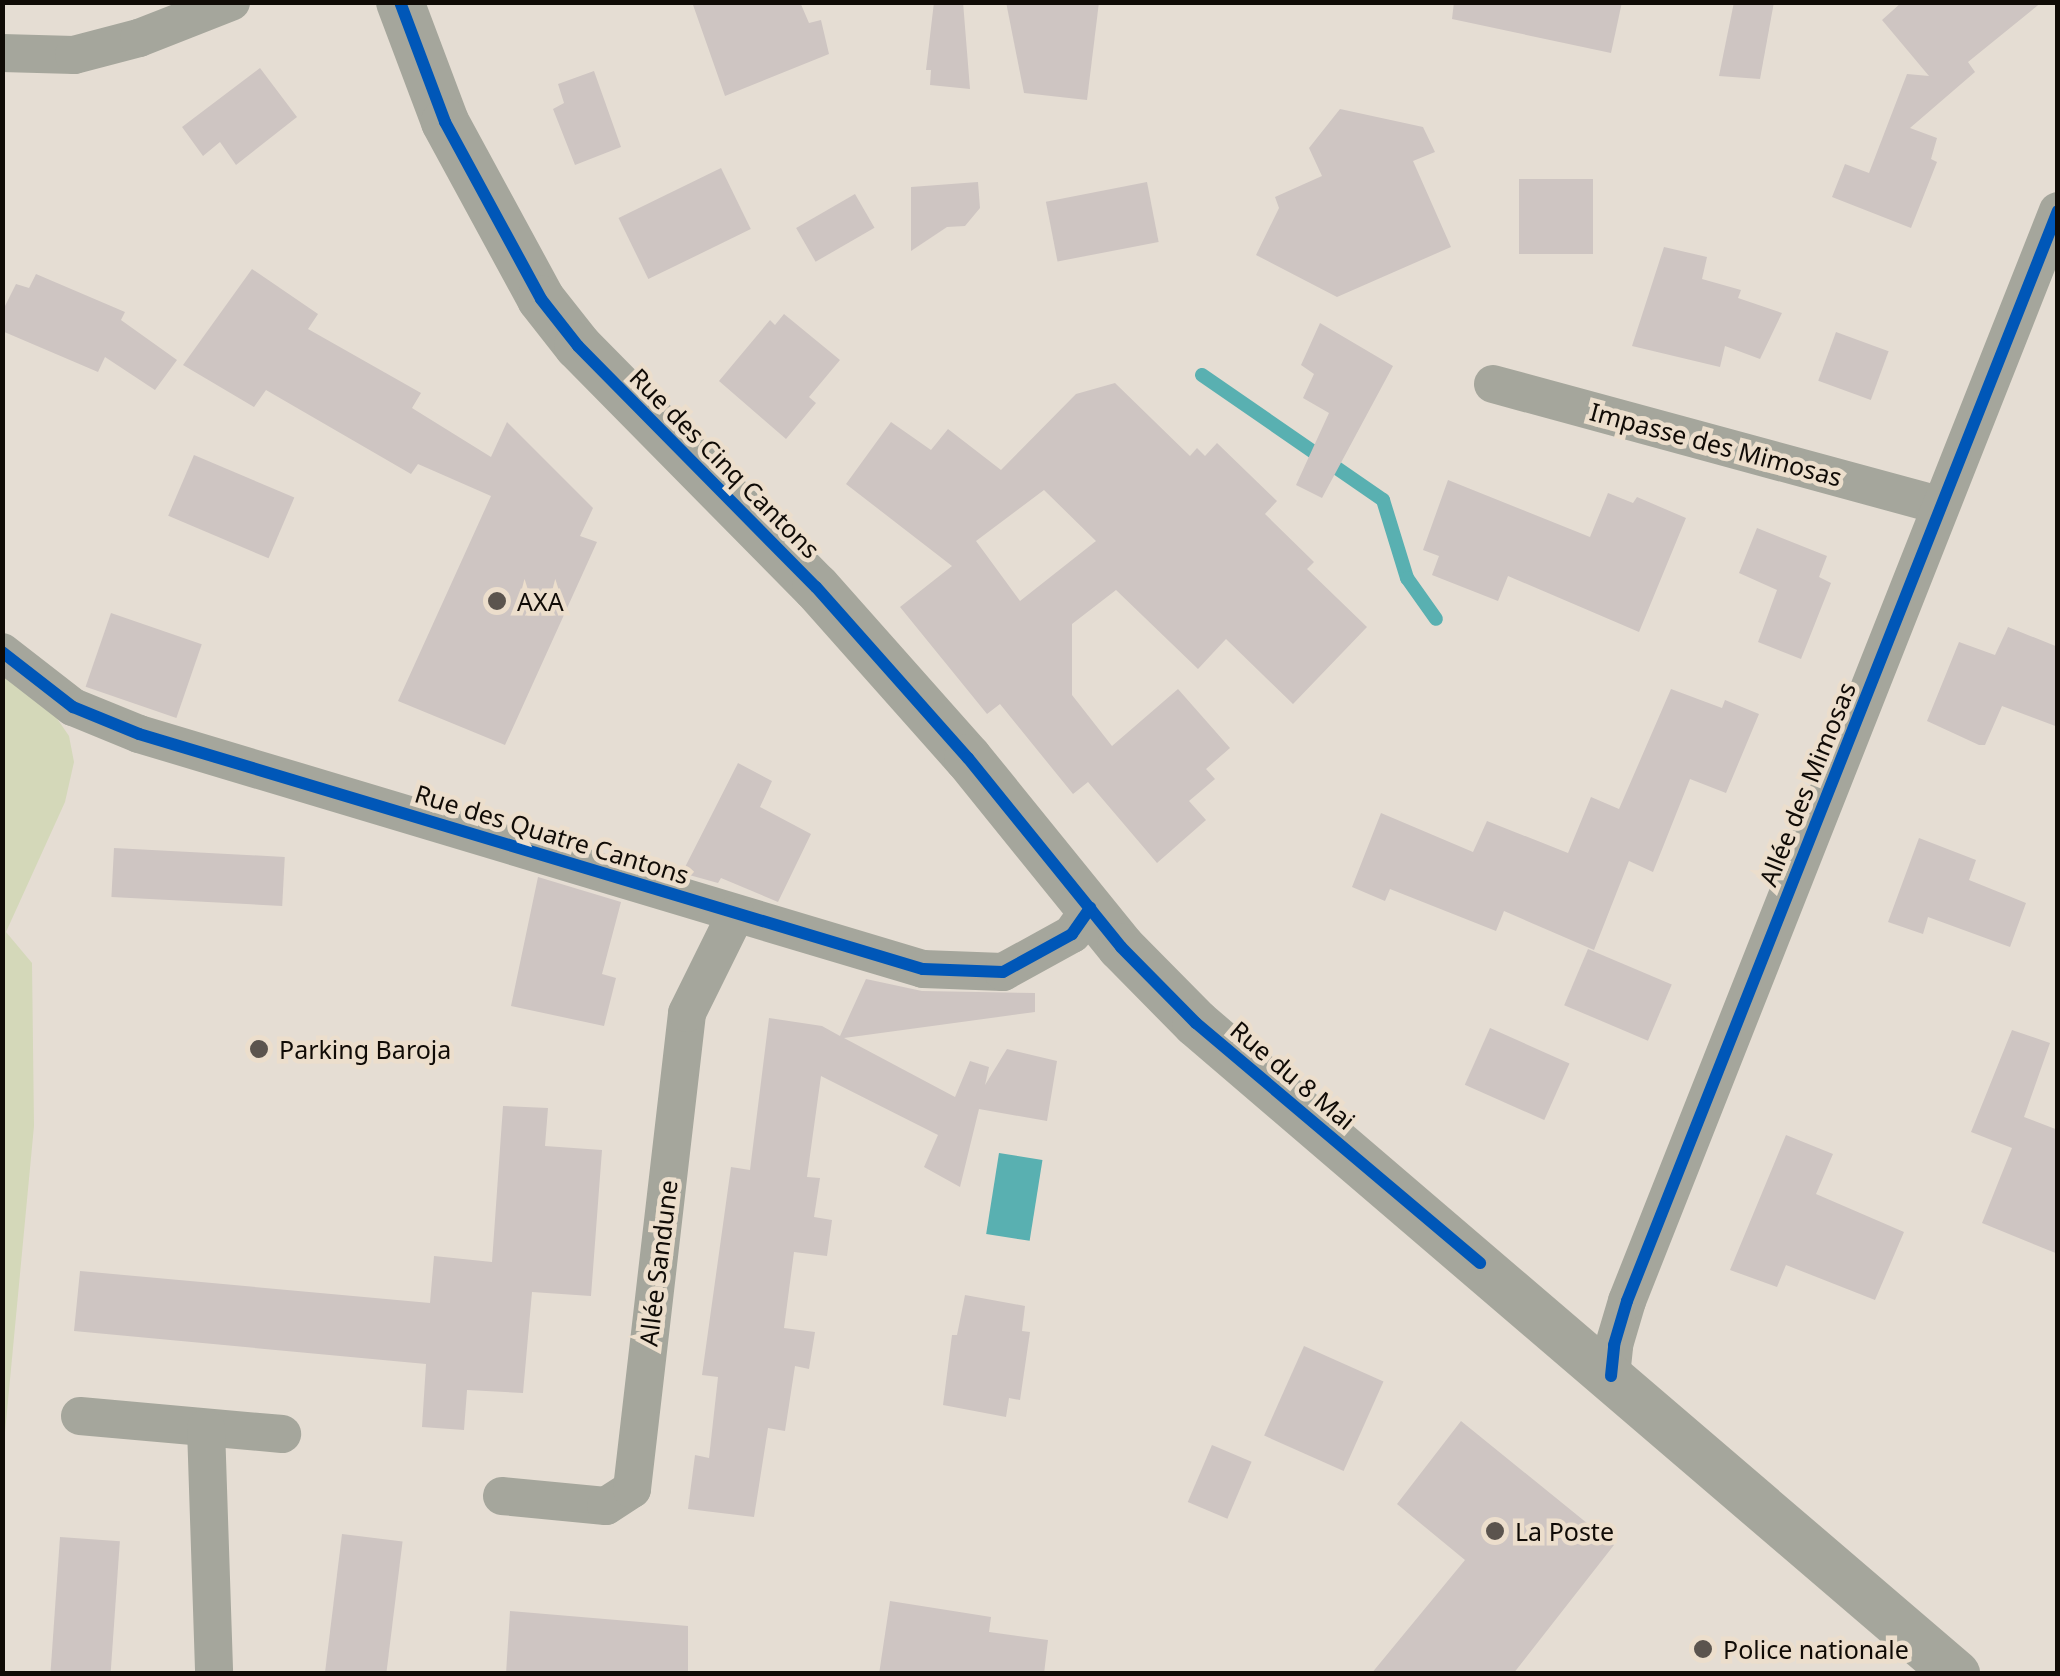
<!DOCTYPE html>
<meta charset="utf-8">
<style>
body{margin:0}
#map{position:relative;width:2060px;height:1676px;overflow:hidden;background:#e5ddd3;font-family:"Noto Sans",sans-serif}
div>[style]{position:absolute}
.green>*{inset:0;background:#d4d8b9}
.water>*{inset:0;background:#59b0b1;transform-origin:0 0}
.stream>*{height:14px;margin:-7px;padding:0 7px;transform-origin:7px;border-radius:7px;background:#59b0b1}
.building>*{inset:0;background:#cec5c2;transform-origin:0 0}
.minor>*{height:38px;margin:-19px;padding:0 19px;transform-origin:19px;border-radius:19px;background:#a5a69c}
.tertiary>*{height:48px;margin:-24px;padding:0 24px;transform-origin:24px;border-radius:24px;background:#a5a69c}
.cycleway>*{height:12px;margin:-6px;padding:0 6px;transform-origin:6px;border-radius:6px;background:#0057b8}
.dots>*{width:28px;height:28px;translate:-50% -50%;box-sizing:border-box;border:5px solid #ecdecc;border-radius:50%}
span{translate:-50% -50%;white-space:nowrap;text-align:center;line-height:1.15;-webkit-text-stroke:9px #ecdecc;paint-order:stroke}
.street-label{font-size:25px;color:#100b06}
.poi-label{font-size:25px;color:#100b06}
.left{translate:0 -50%;text-align:left}
.frame{position:absolute;inset:0;border:5px solid #100b06;pointer-events:none}
</style>
<div id="map">
<div class="green">
<i style="clip-path:polygon(2px 668px,54px 714px,69px 736px,74px 762px,65px 802px,6px 932px,32px 963px,34px 1126px,4px 1443px)"></i>
</div>
<div class="water">
<i style="left:999px;top:1153px;width:44px;height:82px;rotate:9deg"></i>
</div>
<div class="stream">
<i style="left:1202px;top:375px;width:220px;rotate:34.6deg"></i>
<i style="left:1383px;top:500px;width:82px;rotate:72.9deg"></i>
<i style="left:1407px;top:578px;width:50px;rotate:54.7deg"></i>
</div>
<div class="building">
<i style="clip-path:polygon(692px 2px,800px 2px,809px 23px,821px 20px,829px 54px,725px 96px)"></i>
<i style="clip-path:polygon(934px 2px,963px 2px,970px 89px,930px 85px,931px 70px,926px 70px)"></i>
<i style="clip-path:polygon(1006px 2px,1099px 2px,1087px 100px,1024px 93px)"></i>
<i style="clip-path:polygon(1454px 2px,1622px 2px,1611px 53px,1452px 19px)"></i>
<i style="clip-path:polygon(1734px 2px,1774px 2px,1760px 79px,1719px 76px)"></i>
<i style="clip-path:polygon(1902px 2px,2042px 2px,1968px 62px,1975px 72px,1910px 128px,1937px 138px,1931px 159px,1937px 162px,1911px 228px,1832px 197px,1845px 164px,1869px 173px,1907px 74px,1929px 76px,1882px 20px)"></i>
<i style="clip-path:polygon(260px 68px,297px 117px,236px 165px,220px 142px,203px 156px,182px 127px)"></i>
<i style="clip-path:polygon(594px 71px,621px 147px,575px 165px,553px 109px,564px 103px,558px 84px)"></i>
<i style="clip-path:polygon(1340px 109px,1423px 127px,1435px 152px,1413px 161px,1451px 247px,1337px 297px,1256px 255px,1279px 208px,1275px 197px,1322px 176px,1309px 148px)"></i>
<i style="left:721px;top:168px;width:68px;height:114px;rotate:64deg"></i>
<i style="left:1519px;top:179px;width:74px;height:75px"></i>
<i style="clip-path:polygon(978px 182px,980px 208px,965px 226px,947px 227px,911px 251px,911px 187px)"></i>
<i style="left:1147px;top:182px;width:61px;height:103px;rotate:79deg"></i>
<i style="left:855px;top:194px;width:39px;height:68px;rotate:60deg"></i>
<i style="clip-path:polygon(1664px 247px,1707px 257px,1702px 279px,1741px 290px,1738px 298px,1782px 313px,1760px 359px,1725px 346px,1720px 367px,1632px 346px)"></i>
<i style="clip-path:polygon(252px 269px,318px 314px,308px 329px,421px 393px,412px 408px,491px 457px,507px 422px,593px 508px,580px 536px,597px 542px,505px 745px,398px 701px,491px 496px,418px 464px,411px 474px,266px 390px,254px 407px,183px 365px)"></i>
<i style="clip-path:polygon(36px 274px,125px 312px,121px 320px,177px 360px,155px 390px,105px 357px,98px 372px,2px 331px,2px 312px,16px 284px,29px 288px)"></i>
<i style="clip-path:polygon(784px 314px,840px 360px,809px 397px,816px 403px,786px 439px,719px 381px,770px 320px,775px 325px)"></i>
<i style="clip-path:polygon(1320px 323px,1393px 366px,1322px 498px,1296px 485px,1329px 413px,1303px 398px,1314px 374px,1301px 365px)"></i>
<i style="left:1836px;top:332px;width:56px;height:52px;rotate:20deg"></i>
<i style="clip-path:polygon(evenodd,1115px 383px,1190px 456px,1197px 448px,1205px 456px,1217px 443px,1277px 501px,1265px 514px,1314px 562px,1307px 569px,1367px 627px,1293px 704px,1226px 639px,1198px 669px,1116px 590px,1072px 624px,1072px 695px,1112px 746px,1178px 689px,1230px 748px,1206px 769px,1215px 779px,1189px 801px,1206px 820px,1157px 863px,1088px 782px,1073px 794px,1000px 704px,987px 714px,900px 607px,952px 566px,846px 484px,891px 422px,931px 450px,948px 429px,1001px 470px,1076px 394px,1115px 383px,1044px 490px,1096px 541px,1020px 601px,976px 541px,1044px 490px)"></i>
<i style="left:194px;top:455px;width:109px;height:66px;rotate:23deg"></i>
<i style="clip-path:polygon(1448px 480px,1590px 537px,1608px 493px,1633px 503px,1637px 497px,1686px 518px,1639px 632px,1508px 576px,1498px 601px,1432px 575px,1439px 556px,1423px 550px)"></i>
<i style="clip-path:polygon(1757px 528px,1827px 556px,1819px 577px,1831px 583px,1801px 659px,1758px 642px,1777px 590px,1739px 573px)"></i>
<i style="left:111px;top:613px;width:96px;height:78px;rotate:19deg"></i>
<i style="clip-path:polygon(2008px 627px,2058px 647px,2058px 727px,2002px 706px,1985px 745px,1979px 745px,1927px 721px,1959px 642px,1995px 655px)"></i>
<i style="clip-path:polygon(1671px 689px,1722px 708px,1725px 700px,1759px 714px,1726px 793px,1690px 779px,1653px 872px,1629px 861px,1594px 950px,1504px 911px,1496px 931px,1390px 889px,1385px 901px,1352px 887px,1381px 813px,1473px 852px,1487px 821px,1568px 853px,1591px 797px,1619px 809px)"></i>
<i style="clip-path:polygon(738px 763px,772px 781px,760px 807px,811px 834px,778px 902px,721px 878px,718px 883px,682px 873px)"></i>
<i style="clip-path:polygon(1919px 838px,1976px 860px,1969px 880px,2026px 903px,2010px 947px,1928px 917px,1923px 934px,1888px 922px)"></i>
<i style="left:114px;top:848px;width:171px;height:49px;rotate:3deg"></i>
<i style="clip-path:polygon(538px 877px,621px 902px,602px 974px,616px 978px,604px 1026px,511px 1006px)"></i>
<i style="left:1588px;top:949px;width:91px;height:61px;rotate:23deg"></i>
<i style="clip-path:polygon(866px 979px,922px 991px,1035px 993px,1035px 1012px,844px 1038px,955px 1097px,970px 1061px,989px 1067px,985px 1085px,1007px 1049px,1057px 1061px,1047px 1121px,979px 1109px,960px 1187px,924px 1167px,938px 1135px,821px 1076px,807px 1177px,820px 1178px,814px 1217px,832px 1220px,827px 1256px,794px 1252px,784px 1328px,815px 1332px,809px 1369px,795px 1366px,785px 1431px,768px 1428px,754px 1517px,688px 1509px,695px 1455px,709px 1458px,718px 1377px,702px 1375px,731px 1167px,750px 1170px,769px 1018px,822px 1026px,840px 1036px)"></i>
<i style="left:1490px;top:1028px;width:87px;height:62px;rotate:24deg"></i>
<i style="clip-path:polygon(2012px 1030px,2050px 1043px,2024px 1117px,2058px 1130px,2058px 1254px,1982px 1223px,2012px 1148px,1971px 1132px)"></i>
<i style="clip-path:polygon(503px 1106px,548px 1108px,545px 1146px,602px 1150px,591px 1296px,532px 1292px,523px 1393px,467px 1390px,464px 1430px,422px 1427px,426px 1364px,74px 1331px,80px 1271px,430px 1303px,434px 1256px,492px 1262px)"></i>
<i style="clip-path:polygon(1786px 1135px,1833px 1154px,1816px 1194px,1904px 1232px,1875px 1300px,1786px 1265px,1777px 1287px,1730px 1270px)"></i>
<i style="clip-path:polygon(965px 1295px,1025px 1306px,1022px 1331px,1030px 1332px,1020px 1400px,1009px 1398px,1006px 1417px,943px 1405px,952px 1335px,957px 1335px)"></i>
<i style="left:1304px;top:1346px;width:87px;height:98px;rotate:24deg"></i>
<i style="clip-path:polygon(1461px 1421px,1614px 1545px,1513px 1674px,1371px 1674px,1465px 1560px,1397px 1504px)"></i>
<i style="left:1212px;top:1445px;width:43px;height:62px;rotate:23deg"></i>
<i style="left:342px;top:1534px;width:61px;height:141px;rotate:7deg"></i>
<i style="left:60px;top:1537px;width:60px;height:138px;rotate:4deg"></i>
<i style="clip-path:polygon(890px 1601px,991px 1617px,989px 1632px,1048px 1640px,1044px 1674px,879px 1674px)"></i>
<i style="clip-path:polygon(510px 1611px,688px 1626px,688px 1674px,506px 1674px)"></i>
</div>
<div class="minor">
<i style="left:2px;top:53px;width:72px;rotate:1.6deg"></i>
<i style="left:74px;top:55px;width:67px;rotate:-14.7deg"></i>
<i style="left:139px;top:38px;width:99px;rotate:-21.4deg"></i>
<i style="left:1493px;top:384px;width:462px;rotate:15.2deg"></i>
<i style="left:2px;top:652px;width:90px;rotate:37.8deg"></i>
<i style="left:73px;top:707px;width:71px;rotate:22.2deg"></i>
<i style="left:139px;top:734px;width:818px;rotate:16.69deg"></i>
<i style="left:923px;top:969px;width:80px;rotate:2.1deg"></i>
<i style="left:1003px;top:972px;width:79px;rotate:-28.8deg"></i>
<i style="left:1072px;top:934px;width:32px;rotate:-55deg"></i>
<i style="left:1611px;top:1376px;width:31px;rotate:-84deg"></i>
<i style="left:1614px;top:1345px;width:46px;rotate:-73.5deg"></i>
<i style="left:1627px;top:1301px;width:1172px;rotate:-68.43deg"></i>
<i style="left:80px;top:1416px;width:203px;rotate:5.1deg"></i>
<i style="left:206px;top:1428px;width:246px;rotate:88.1deg"></i>
<i style="left:502px;top:1496px;width:104px;rotate:5.5deg"></i>
<i style="left:606px;top:1506px;width:31px;rotate:-33deg"></i>
<i style="left:632px;top:1489px;width:479px;rotate:-83.4deg"></i>
<i style="left:687px;top:1013px;width:110px;rotate:-63.7deg"></i>
</div>
<div class="tertiary">
<i style="left:400px;top:2px;width:128px;rotate:69.4deg"></i>
<i style="left:445px;top:122px;width:201px;rotate:61.5deg"></i>
<i style="left:541px;top:299px;width:60px;rotate:51.8deg"></i>
<i style="left:578px;top:346px;width:339px;rotate:45.4deg"></i>
<i style="left:816px;top:587px;width:229px;rotate:48.4deg"></i>
<i style="left:968px;top:758px;width:243px;rotate:51deg"></i>
<i style="left:1121px;top:947px;width:107px;rotate:45.4deg"></i>
<i style="left:1196px;top:1023px;width:1001px;rotate:40.58deg"></i>
</div>
<div class="cycleway">
<i style="left:400px;top:2px;width:128px;rotate:69.4deg"></i>
<i style="left:445px;top:122px;width:201px;rotate:61.5deg"></i>
<i style="left:541px;top:299px;width:60px;rotate:51.8deg"></i>
<i style="left:578px;top:346px;width:339px;rotate:45.4deg"></i>
<i style="left:816px;top:587px;width:229px;rotate:48.4deg"></i>
<i style="left:968px;top:758px;width:243px;rotate:51deg"></i>
<i style="left:1121px;top:947px;width:107px;rotate:45.4deg"></i>
<i style="left:1196px;top:1023px;width:372px;rotate:40.2deg"></i>
<i style="left:2px;top:652px;width:90px;rotate:37.8deg"></i>
<i style="left:73px;top:707px;width:71px;rotate:22.2deg"></i>
<i style="left:139px;top:734px;width:818px;rotate:16.69deg"></i>
<i style="left:923px;top:969px;width:80px;rotate:2.1deg"></i>
<i style="left:1003px;top:972px;width:79px;rotate:-28.8deg"></i>
<i style="left:1072px;top:934px;width:32px;rotate:-55deg"></i>
<i style="left:1611px;top:1376px;width:31px;rotate:-84deg"></i>
<i style="left:1614px;top:1345px;width:46px;rotate:-73.5deg"></i>
<i style="left:1627px;top:1301px;width:1172px;rotate:-68.43deg"></i>
</div>
<div class="dots">
<i style="left:497px;top:601px;background:#5b544e"></i>
<i style="left:259px;top:1049px;background:#5b544e"></i>
<i style="left:1495px;top:1531px;background:#5b544e"></i>
<i style="left:1703px;top:1649px;background:#5b544e"></i>
</div>
<div class="street-label">
<span style="left:1716px;top:444px;rotate:15deg">Impasse des Mimosas</span>
<span style="left:725px;top:463px;rotate:45deg">Rue des Cinq Cantons</span>
<span style="left:1807px;top:784px;rotate:-68deg">Allée des Mimosas</span>
<span style="left:552px;top:834px;rotate:17deg">Rue des Quatre Cantons</span>
<span style="left:1293px;top:1075px;rotate:40deg">Rue du 8 Mai</span>
<span style="left:658px;top:1263px;rotate:-83deg">Allée Sandune</span>
</div>
<div class="poi-label">
<span class="left" style="left:517px;top:601px">AXA</span>
<span class="left" style="left:279px;top:1049px">Parking Baroja</span>
<span class="left" style="left:1515px;top:1531px">La Poste</span>
<span class="left" style="left:1723px;top:1649px">Police nationale</span>
</div>
<div class="frame"></div>
</div>
